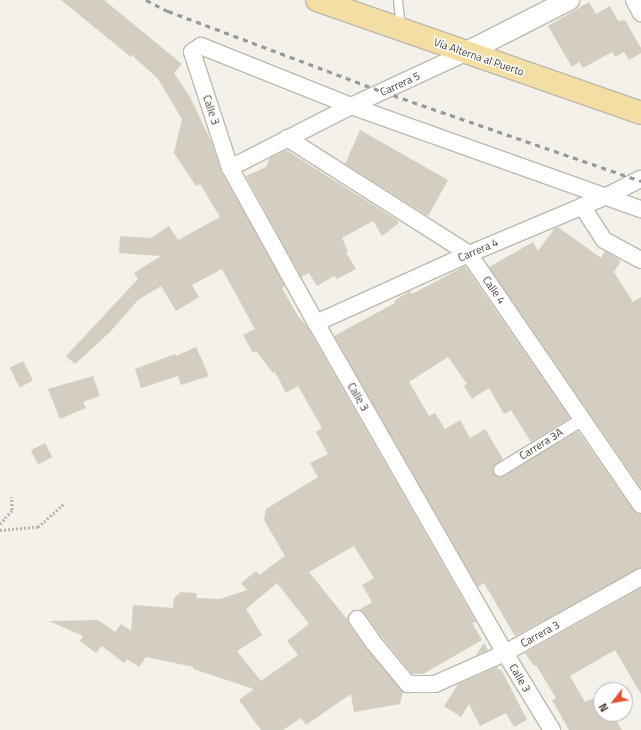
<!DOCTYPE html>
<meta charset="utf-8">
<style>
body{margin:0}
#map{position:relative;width:641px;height:730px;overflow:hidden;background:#f3f1ea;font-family:"Titillium Web",sans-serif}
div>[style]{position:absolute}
.building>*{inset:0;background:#d4cdc1;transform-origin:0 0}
.path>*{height:2.5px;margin-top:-1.25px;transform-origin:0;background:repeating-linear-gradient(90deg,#beb5a1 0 2px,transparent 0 4px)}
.roads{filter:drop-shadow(1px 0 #beb9ae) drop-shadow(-1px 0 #beb9ae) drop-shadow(0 1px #beb9ae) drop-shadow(0 -1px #beb9ae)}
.service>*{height:8px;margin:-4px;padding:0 4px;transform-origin:4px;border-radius:4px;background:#fff}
.pedestrian>*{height:12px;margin:-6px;padding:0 6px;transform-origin:6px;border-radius:6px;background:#fff}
.minor>*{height:16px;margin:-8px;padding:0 8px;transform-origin:8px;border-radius:8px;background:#fff}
.tertiary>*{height:20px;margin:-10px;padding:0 10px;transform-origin:10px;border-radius:10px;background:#fff}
.primary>*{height:22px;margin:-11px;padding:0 11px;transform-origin:11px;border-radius:11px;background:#f3dfa4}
.rail>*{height:3px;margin-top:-1.5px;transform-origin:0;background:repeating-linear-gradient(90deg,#989898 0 5px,transparent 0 10px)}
span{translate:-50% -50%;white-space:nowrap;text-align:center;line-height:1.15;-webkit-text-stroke:3px #fff;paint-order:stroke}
.street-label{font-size:11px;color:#474239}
.north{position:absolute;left:593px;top:682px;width:40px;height:40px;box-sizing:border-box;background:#fff;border:1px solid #b5b3b0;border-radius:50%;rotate:239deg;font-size:11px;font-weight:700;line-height:16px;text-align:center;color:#474239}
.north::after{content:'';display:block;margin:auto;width:14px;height:18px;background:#e25333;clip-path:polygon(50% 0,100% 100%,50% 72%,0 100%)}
</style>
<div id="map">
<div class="building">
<i style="clip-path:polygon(evenodd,61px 0,104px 0,182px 64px,174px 73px,190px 97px,211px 141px,222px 173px,285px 286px,282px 288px,298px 316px,306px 325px,476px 622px,472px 623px,482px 640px,423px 674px,412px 674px,381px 636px,365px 614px,359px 610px,372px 602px,362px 585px,374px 578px,354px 546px,309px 572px,346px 618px,348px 617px,349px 624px,365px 647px,403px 692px,400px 704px,354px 712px,351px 694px,306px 725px,301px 718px,283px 730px,261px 730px,239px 700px,254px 689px,193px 669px,194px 667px,146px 657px,139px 667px,127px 659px,124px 663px,102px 646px,96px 653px,80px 641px,83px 636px,49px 621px,98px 620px,115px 632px,121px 624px,131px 631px,133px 605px,173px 608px,174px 598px,181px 592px,196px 593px,197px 598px,220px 599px,247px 590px,241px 583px,256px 571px,259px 575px,285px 556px,264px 520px,266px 509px,318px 477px,310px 463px,328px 454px,316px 432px,322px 428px,298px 386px,286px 393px,275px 372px,273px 373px,256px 351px,253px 353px,243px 335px,255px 329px,222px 269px,192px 285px,199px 297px,176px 311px,161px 286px,138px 300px,110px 332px,75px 364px,66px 356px,138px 279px,134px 273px,161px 256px,119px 253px,120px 236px,151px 238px,169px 226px,178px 240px,220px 217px,200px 184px,196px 186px,174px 153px,182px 119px,158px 79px,132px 55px,131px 57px,61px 0,277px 583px,309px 624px,287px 641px,298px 655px,261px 681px,237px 651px,262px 635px,246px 609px,277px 583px)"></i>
<i style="clip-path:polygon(589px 2px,596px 14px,610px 6px,618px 21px,625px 20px,641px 48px,641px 53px,629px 60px,624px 52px,615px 57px,612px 52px,583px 68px,579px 62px,572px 67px,548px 26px)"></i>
<i style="clip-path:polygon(360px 130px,448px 180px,428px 216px,345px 164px)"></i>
<i style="clip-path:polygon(286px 150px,397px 220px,399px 223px,382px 236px,373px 221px,342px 238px,348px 251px,346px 252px,356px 269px,337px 279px,334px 276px,317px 286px,309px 273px,301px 277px,246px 176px,266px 167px,270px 158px)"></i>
<i style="clip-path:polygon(558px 227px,601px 258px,605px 251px,621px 261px,614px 272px,633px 302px,641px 297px,641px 488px,489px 267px,533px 242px,538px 251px,554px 229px)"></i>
<i style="clip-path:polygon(465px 266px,570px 418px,531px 442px,511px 410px,504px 414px,489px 388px,472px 399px,464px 386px,467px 384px,448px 357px,409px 382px,429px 416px,435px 413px,445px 429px,460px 420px,470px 438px,485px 429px,503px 459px,496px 464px,493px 470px,494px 474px,500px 477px,578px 431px,633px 510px,641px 514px,641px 568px,515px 636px,484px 583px,478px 587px,334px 336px,395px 303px,394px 301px,410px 291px,412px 294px)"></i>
<i style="clip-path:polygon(196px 347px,209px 376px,181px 385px,178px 376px,141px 388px,135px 369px,175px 354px,176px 356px)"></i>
<i style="left:23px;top:361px;width:22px;height:15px;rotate:63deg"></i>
<i style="clip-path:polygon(93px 376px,100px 396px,83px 402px,86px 408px,60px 419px,48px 389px)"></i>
<i style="left:45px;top:443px;width:16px;height:16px;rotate:63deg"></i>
<i style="clip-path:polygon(641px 588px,641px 694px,615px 650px,570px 676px,585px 702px,601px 695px,601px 714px,613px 714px,622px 730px,569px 730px,552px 700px,556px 698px,536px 665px,534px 666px,525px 653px)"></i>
<i style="clip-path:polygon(484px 643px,488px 650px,476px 655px)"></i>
<i style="clip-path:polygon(497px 667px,499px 670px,501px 669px,527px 720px,514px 727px,506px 713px,480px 726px,469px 704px,461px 717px,444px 706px,458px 684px)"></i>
</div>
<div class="path">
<i style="left:0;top:524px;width:18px;rotate:-49deg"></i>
<i style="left:12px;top:510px;width:13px;rotate:-94deg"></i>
<i style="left:0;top:530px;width:38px;rotate:-5deg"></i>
<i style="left:38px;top:527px;width:36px;rotate:-42deg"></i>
</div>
<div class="roads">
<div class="service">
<i style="left:398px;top:0;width:27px;rotate:84deg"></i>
</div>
<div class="pedestrian">
<i style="left:500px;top:470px;width:97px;rotate:-31.6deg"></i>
</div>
<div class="minor">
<i style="left:634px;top:0;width:15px;rotate:62deg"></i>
<i style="left:287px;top:138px;width:216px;rotate:32.5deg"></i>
<i style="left:469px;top:254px;width:304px;rotate:55.6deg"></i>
<i style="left:230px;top:168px;width:136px;rotate:-27.1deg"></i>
<i style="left:351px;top:106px;width:126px;rotate:-24.9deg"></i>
<i style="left:582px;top:206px;width:40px;rotate:57.1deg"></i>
<i style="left:604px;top:240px;width:42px;rotate:28.4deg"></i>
<i style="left:316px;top:323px;width:168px;rotate:-24.3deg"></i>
<i style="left:469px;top:254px;width:150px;rotate:-22.8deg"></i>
<i style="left:607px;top:196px;width:38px;rotate:-27deg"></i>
<i style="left:357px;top:619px;width:28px;rotate:55deg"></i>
<i style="left:373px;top:642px;width:55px;rotate:50.2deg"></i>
<i style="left:408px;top:684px;width:27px"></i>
<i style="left:435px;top:684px;width:77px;rotate:-23.9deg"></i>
<i style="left:505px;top:653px;width:156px;rotate:-29.2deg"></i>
<i style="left:552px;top:730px;width:90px;rotate:-121.4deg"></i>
<i style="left:505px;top:653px;width:380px;rotate:-119.8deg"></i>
<i style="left:316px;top:323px;width:177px;rotate:-119deg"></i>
<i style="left:230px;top:168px;width:122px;rotate:-108.1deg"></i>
<i style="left:192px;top:52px;width:11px;rotate:-34deg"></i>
<i style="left:201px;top:46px;width:162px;rotate:21.8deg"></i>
<i style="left:351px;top:106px;width:308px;rotate:19.6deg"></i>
</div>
<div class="tertiary">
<i style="left:465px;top:53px;width:117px;rotate:-27deg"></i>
</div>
<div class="primary">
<i style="left:317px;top:0;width:343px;rotate:19.2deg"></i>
</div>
</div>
<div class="rail">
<i style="left:146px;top:0;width:25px;rotate:27deg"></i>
<i style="left:168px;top:11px;width:231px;rotate:20.6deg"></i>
<i style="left:384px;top:92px;width:272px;rotate:19.1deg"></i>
</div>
<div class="street-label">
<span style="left:479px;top:57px;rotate:19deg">Vía Alterna al Puerto</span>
<span style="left:400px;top:84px;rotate:-25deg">Carrera 5</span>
<span style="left:211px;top:110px;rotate:72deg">Calle 3</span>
<span style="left:478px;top:250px;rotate:-23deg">Carrera 4</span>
<span style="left:494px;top:290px;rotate:55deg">Calle 4</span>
<span style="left:358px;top:397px;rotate:60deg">Calle 3</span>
<span style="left:541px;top:444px;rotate:-32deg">Carrera 3A</span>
<span style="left:540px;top:634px;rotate:-29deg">Carrera 3</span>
<span style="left:520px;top:678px;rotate:59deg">Calle 3</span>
</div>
<div class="north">N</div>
</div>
